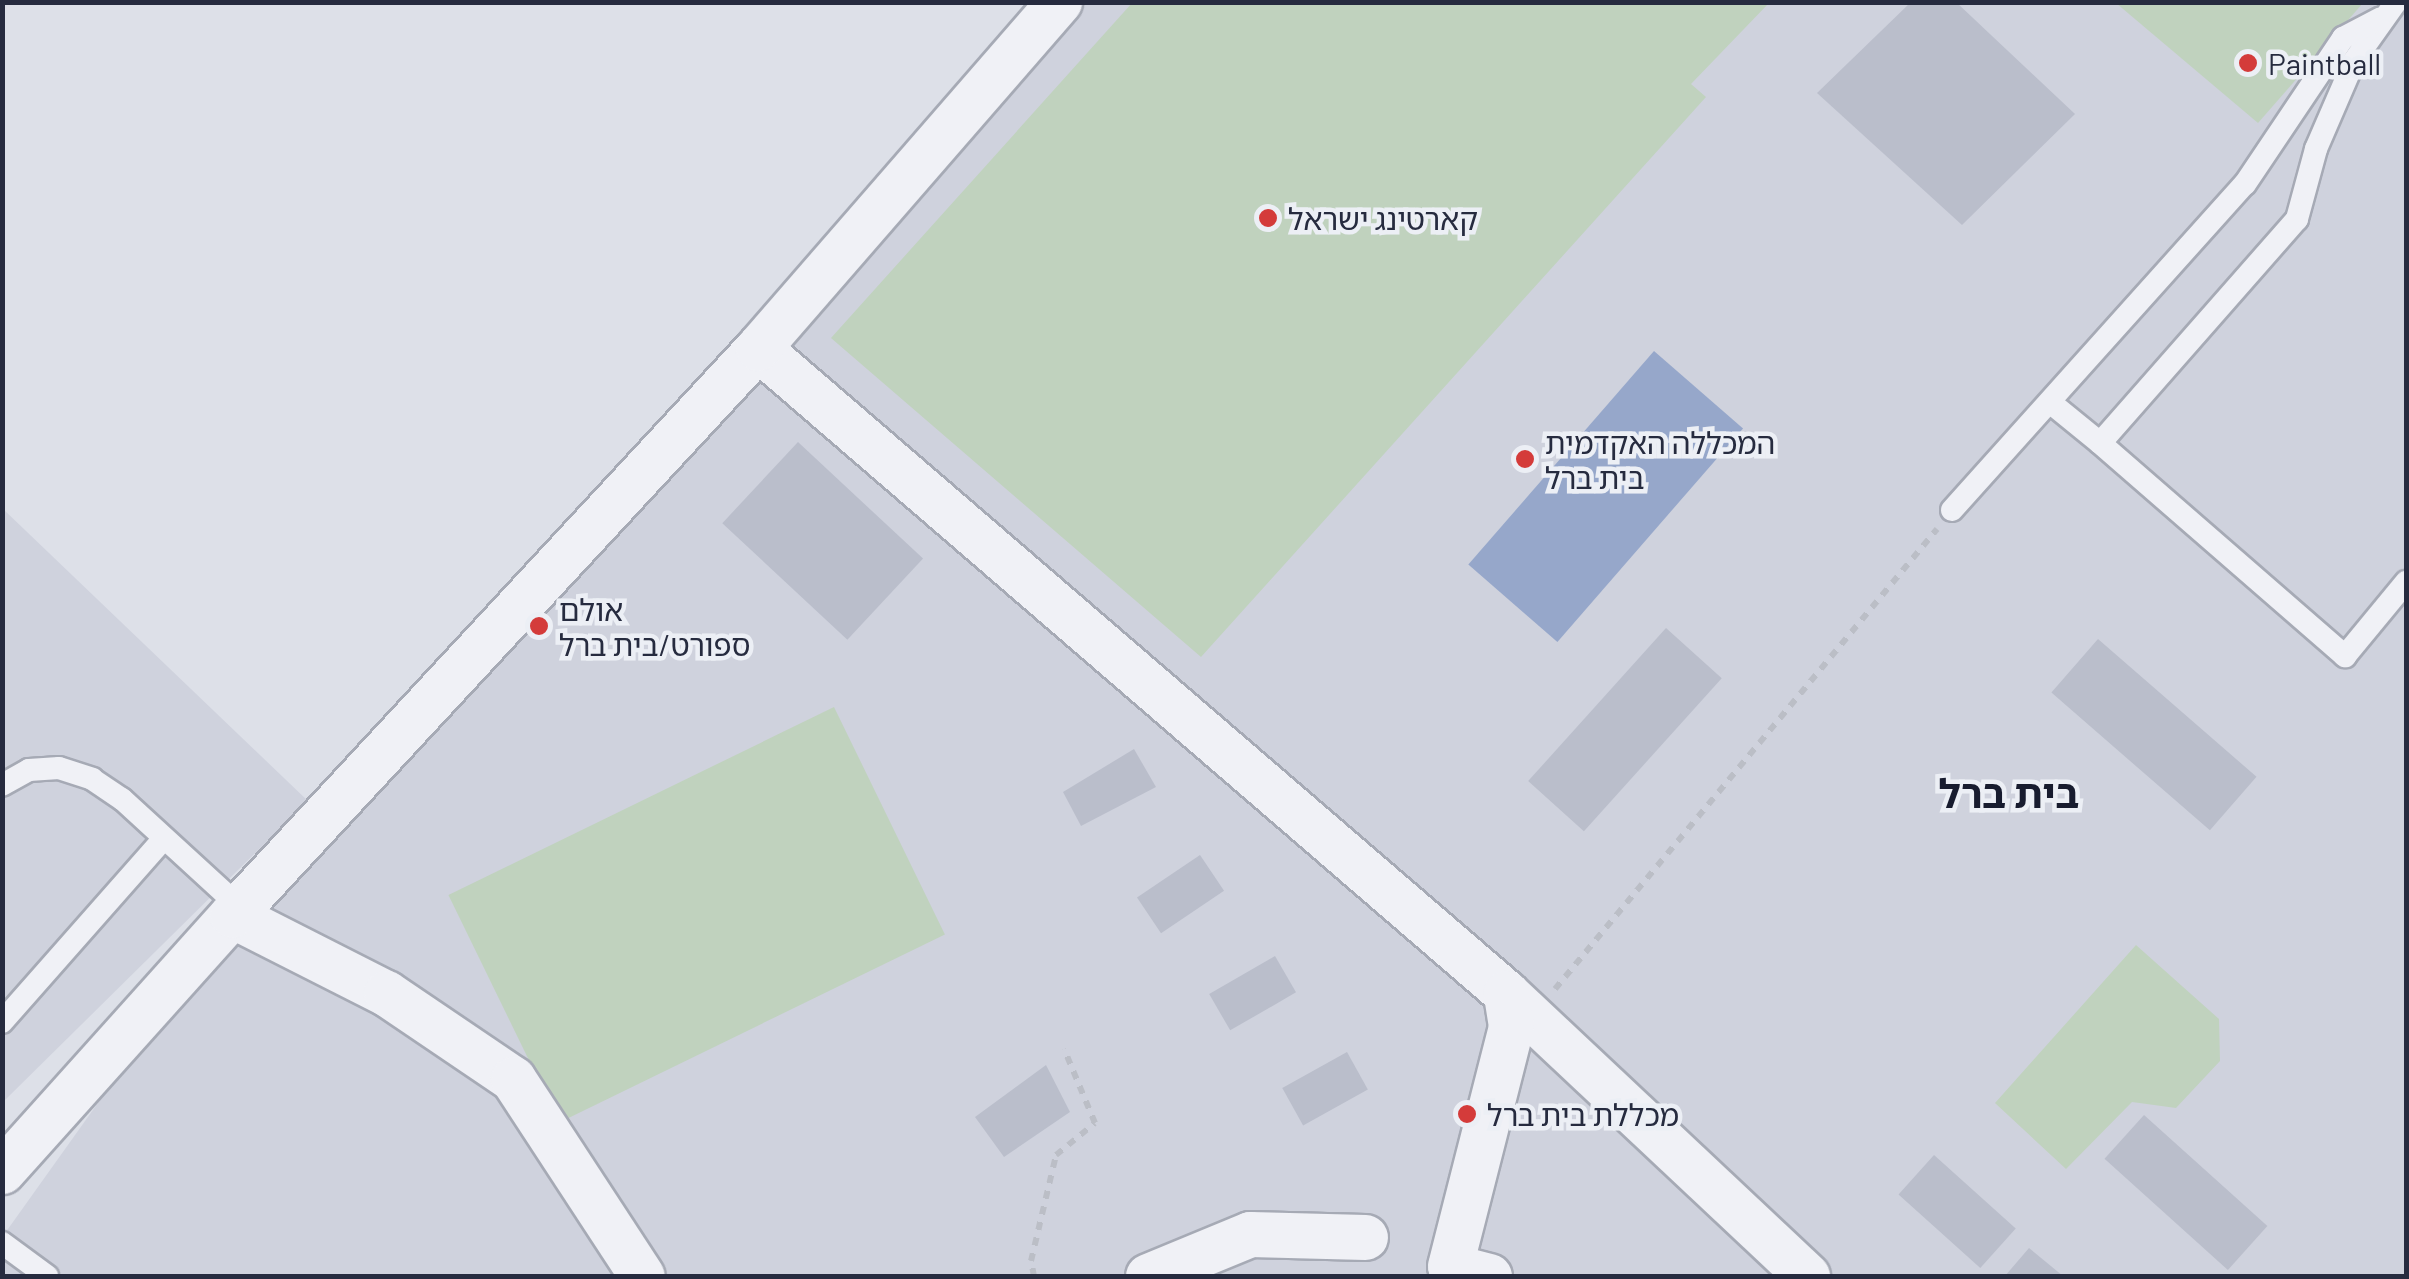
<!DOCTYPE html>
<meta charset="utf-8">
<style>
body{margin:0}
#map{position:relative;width:2409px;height:1279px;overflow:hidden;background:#dde0e8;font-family:Barlow,"Noto Sans Hebrew",sans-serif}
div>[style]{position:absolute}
.built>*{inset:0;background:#cfd2dd}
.green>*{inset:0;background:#c0d2be;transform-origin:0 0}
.water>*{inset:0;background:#96a7ca;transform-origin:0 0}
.building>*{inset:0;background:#babecb;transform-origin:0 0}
.path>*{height:6px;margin-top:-3px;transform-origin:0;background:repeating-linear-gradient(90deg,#bbbec6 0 8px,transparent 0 16px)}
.roads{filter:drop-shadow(2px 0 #a6aab5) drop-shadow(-2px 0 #a6aab5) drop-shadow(0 2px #a6aab5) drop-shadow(0 -2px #a6aab5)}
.lane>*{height:22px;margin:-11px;padding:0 11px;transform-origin:11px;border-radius:11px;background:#f0f1f6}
.street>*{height:45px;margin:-22.5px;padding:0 22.5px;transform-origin:22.5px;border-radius:22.5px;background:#f0f1f6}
.dots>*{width:28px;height:28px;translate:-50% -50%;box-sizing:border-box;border:5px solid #eceff5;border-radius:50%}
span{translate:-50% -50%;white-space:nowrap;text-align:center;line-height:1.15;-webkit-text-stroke:9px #eceff5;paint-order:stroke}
.poi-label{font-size:30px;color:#262b3f}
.left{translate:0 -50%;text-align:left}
.district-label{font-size:40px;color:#181c2f;font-weight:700}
.frame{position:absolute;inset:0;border:5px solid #262b3f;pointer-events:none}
</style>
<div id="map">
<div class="built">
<i style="clip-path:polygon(1054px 3px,2406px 3px,2406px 1276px,3px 1276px,3px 1236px,232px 915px)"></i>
<i style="clip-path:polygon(2px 508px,308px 801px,3px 1102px,2px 1101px)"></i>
</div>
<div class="green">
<i style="clip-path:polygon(1132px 3px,1769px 3px,1691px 84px,1706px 97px,1201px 657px,831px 338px)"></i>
<i style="clip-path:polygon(2116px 3px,2363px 3px,2258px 123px)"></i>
<i style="left:834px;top:707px;width:253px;height:429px;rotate:64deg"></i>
<i style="clip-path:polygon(2136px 945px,2219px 1019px,2220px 1061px,2176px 1108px,2132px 1102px,2066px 1169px,1995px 1103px)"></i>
</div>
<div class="water">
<i style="left:1654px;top:351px;width:118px;height:283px;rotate:41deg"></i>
</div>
<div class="building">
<i style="clip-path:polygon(1911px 2px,1956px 2px,2075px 114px,1962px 225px,1817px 93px)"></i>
<i style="left:798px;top:442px;width:171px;height:111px;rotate:43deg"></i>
<i style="left:1666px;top:628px;width:75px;height:206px;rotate:42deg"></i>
<i style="left:2098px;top:639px;width:210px;height:71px;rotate:41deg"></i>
<i style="clip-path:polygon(1134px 749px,1156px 787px,1081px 826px,1063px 792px)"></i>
<i style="left:1200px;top:855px;width:43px;height:76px;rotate:56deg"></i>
<i style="left:1275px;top:956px;width:42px;height:76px;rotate:60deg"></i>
<i style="left:1347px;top:1052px;width:43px;height:74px;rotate:61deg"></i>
<i style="clip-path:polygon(1046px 1065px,1070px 1112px,1004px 1157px,975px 1117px)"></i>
<i style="left:2144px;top:1115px;width:166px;height:59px;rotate:42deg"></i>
<i style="left:1934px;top:1155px;width:110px;height:53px;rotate:42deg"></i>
<i style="clip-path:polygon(2029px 1248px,2063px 1276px,2005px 1276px)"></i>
</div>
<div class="path">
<i style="left:1555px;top:989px;width:598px;rotate:-50.29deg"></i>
<i style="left:1034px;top:1276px;width:15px;rotate:-101deg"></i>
<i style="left:1031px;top:1261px;width:109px;rotate:-76.7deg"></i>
<i style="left:1056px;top:1155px;width:50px;rotate:-39.4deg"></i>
<i style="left:1095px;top:1123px;width:80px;rotate:-112.7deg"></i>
</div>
<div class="roads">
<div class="lane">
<i style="left:2396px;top:2px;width:72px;rotate:125.4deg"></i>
<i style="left:2354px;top:61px;width:96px;rotate:113.4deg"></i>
<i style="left:2316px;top:149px;width:73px;rotate:105.2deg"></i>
<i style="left:2297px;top:219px;width:298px;rotate:131.3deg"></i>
<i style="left:2100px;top:443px;width:325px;rotate:41deg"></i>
<i style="left:2345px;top:656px;width:96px;rotate:-50.5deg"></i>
<i style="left:2051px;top:403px;width:63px;rotate:39.2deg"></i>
<i style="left:1952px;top:510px;width:438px;rotate:-48.1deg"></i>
<i style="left:2245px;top:184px;width:176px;rotate:-56.1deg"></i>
<i style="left:2343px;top:38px;width:41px;rotate:-27.8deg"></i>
<i style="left:2px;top:785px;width:31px;rotate:-29deg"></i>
<i style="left:29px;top:770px;width:30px;rotate:-4deg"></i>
<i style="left:59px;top:768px;width:35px;rotate:18deg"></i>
<i style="left:92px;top:779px;width:36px;rotate:34deg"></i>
<i style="left:122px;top:799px;width:160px;rotate:42.5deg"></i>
<i style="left:2px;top:1022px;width:245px;rotate:-48.6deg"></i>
<i style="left:2px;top:1243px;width:56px;rotate:36.3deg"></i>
</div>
<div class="street">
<i style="left:758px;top:348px;width:988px;rotate:40.77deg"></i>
<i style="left:1506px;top:993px;width:413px;rotate:43.2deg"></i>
<i style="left:232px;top:915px;width:173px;rotate:26.9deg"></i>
<i style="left:386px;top:993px;width:153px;rotate:34.1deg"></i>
<i style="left:513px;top:1079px;width:235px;rotate:56.8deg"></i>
<i style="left:2px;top:1171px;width:344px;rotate:-48.1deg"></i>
<i style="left:232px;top:915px;width:773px;rotate:-47.15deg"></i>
<i style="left:758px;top:348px;width:459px;rotate:-49deg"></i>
<i style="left:1148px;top:1276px;width:110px;rotate:-22.4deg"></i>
<i style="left:1250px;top:1234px;width:115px;rotate:1.5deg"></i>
<i style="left:1489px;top:1276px;width:40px;rotate:-165.6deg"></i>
<i style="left:1450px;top:1266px;width:248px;rotate:-75.7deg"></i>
<i style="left:1511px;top:1026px;width:33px;rotate:-99deg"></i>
</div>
</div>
<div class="dots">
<i style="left:2248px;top:63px;background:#d43b3a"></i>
<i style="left:1268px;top:218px;background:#d43b3a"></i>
<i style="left:1525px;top:459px;background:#d43b3a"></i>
<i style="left:539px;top:626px;background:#d43b3a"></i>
<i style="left:1467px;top:1114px;background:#d43b3a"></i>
</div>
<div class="poi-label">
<span class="left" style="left:2268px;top:63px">Paintball</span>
<span class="left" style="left:1288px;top:218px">קארטינג ישראל</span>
<span class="left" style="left:1545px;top:459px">המכללה האקדמית<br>בית ברל</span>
<span class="left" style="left:559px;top:626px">אולם<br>ספורט/בית ברל</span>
<span class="left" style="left:1487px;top:1114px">מכללת בית ברל</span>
</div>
<div class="district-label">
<span style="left:2009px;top:792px">בית ברל</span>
</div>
<div class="frame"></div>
</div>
